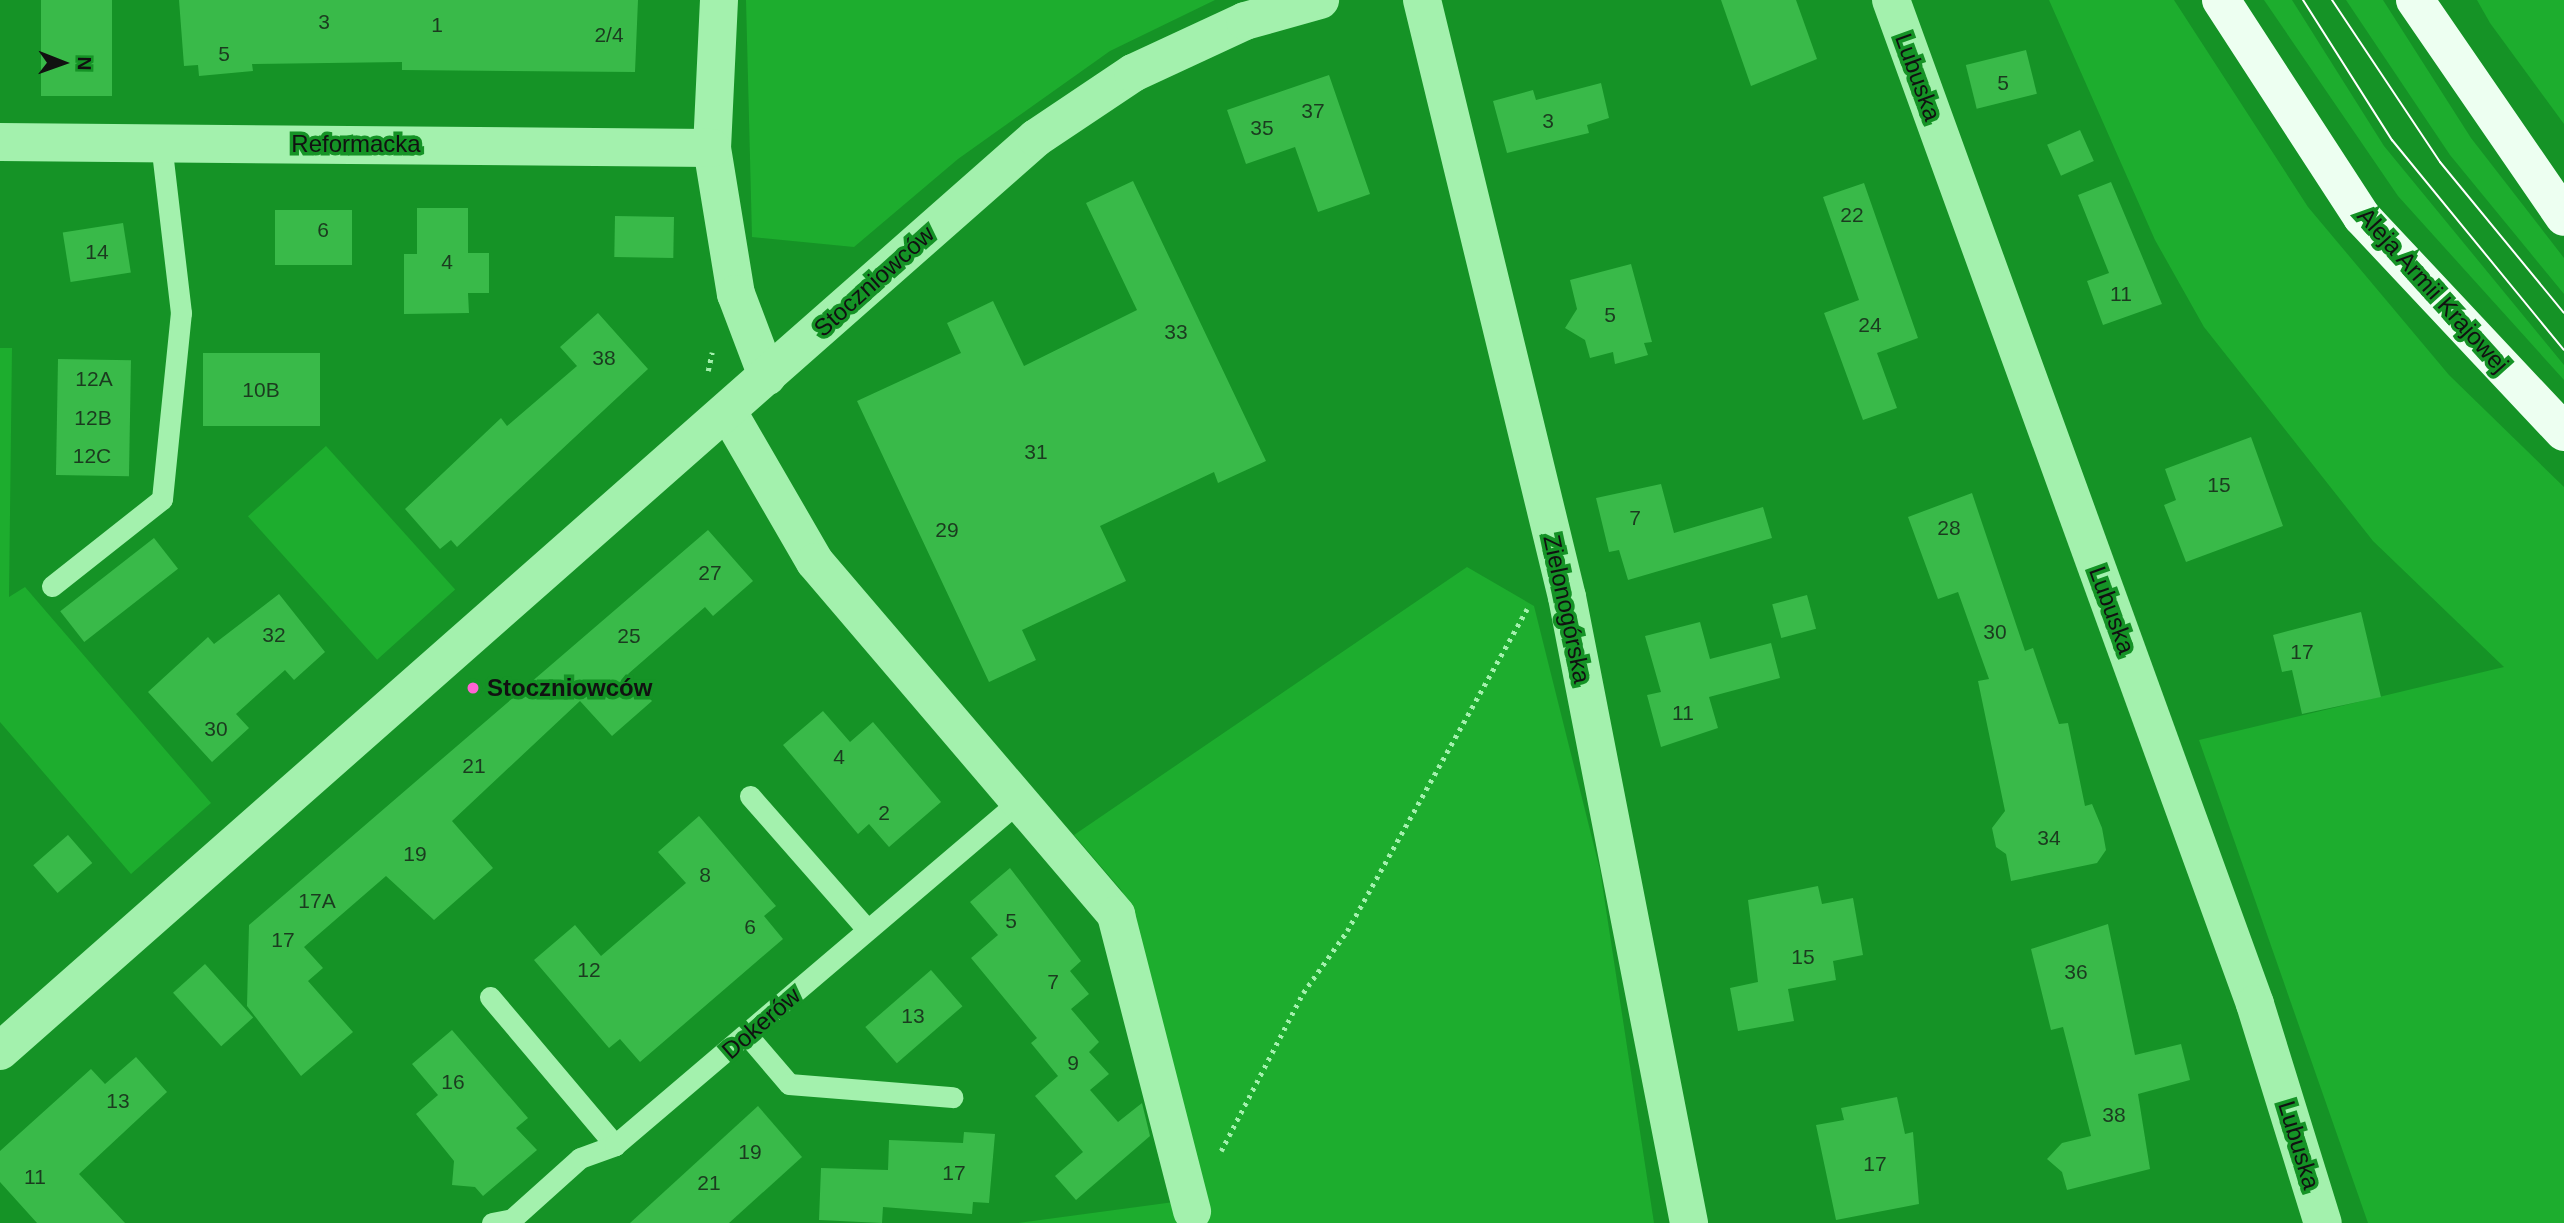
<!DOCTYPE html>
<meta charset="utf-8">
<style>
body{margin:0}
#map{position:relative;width:2564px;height:1223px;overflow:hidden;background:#159326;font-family:Arial,sans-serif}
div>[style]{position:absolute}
.green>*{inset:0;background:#1dad2e;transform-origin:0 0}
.building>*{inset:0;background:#39ba49;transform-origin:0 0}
.path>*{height:4.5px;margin-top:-2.25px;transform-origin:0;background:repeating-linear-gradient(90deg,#a3f1ad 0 3.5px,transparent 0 8.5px)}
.lane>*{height:21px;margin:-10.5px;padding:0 10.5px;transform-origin:10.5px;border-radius:10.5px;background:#a3f1ad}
.street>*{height:38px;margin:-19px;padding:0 19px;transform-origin:19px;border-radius:19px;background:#a3f1ad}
.primary>*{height:38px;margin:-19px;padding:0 19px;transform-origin:19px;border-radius:19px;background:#edfff1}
.tram>*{height:2px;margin:-1px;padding:0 1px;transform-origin:1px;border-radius:1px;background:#fff}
.dots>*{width:19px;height:19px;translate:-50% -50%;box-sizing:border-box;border:4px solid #159326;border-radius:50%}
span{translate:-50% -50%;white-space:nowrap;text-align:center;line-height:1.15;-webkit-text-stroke:7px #159326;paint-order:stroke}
.number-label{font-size:21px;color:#1b3b1f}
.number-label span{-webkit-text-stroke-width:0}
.street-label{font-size:24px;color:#111}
.poi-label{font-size:24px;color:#111;font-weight:700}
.left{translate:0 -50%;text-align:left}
.north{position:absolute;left:28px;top:28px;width:70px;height:70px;-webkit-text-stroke:5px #159326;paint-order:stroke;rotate:91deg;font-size:19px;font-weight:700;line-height:28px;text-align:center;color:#111}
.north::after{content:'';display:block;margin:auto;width:24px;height:32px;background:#111;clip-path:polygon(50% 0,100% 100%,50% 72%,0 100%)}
</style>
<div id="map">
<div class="green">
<i style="clip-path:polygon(746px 0,1215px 0,1110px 51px,958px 159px,854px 247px,752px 237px)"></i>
<i style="clip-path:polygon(2049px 0,2174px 0,2308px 207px,2449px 375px,2564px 487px,2564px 1223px,2368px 1223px,2199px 740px,2504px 667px,2373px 541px,2204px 327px,2155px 240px)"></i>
<i style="clip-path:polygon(2264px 0,2292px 0,2384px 146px,2564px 365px,2564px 380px,2398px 196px)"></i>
<i style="clip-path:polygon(2346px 0,2383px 0,2471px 138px,2564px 258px,2564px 294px,2450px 155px)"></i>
<i style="clip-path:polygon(2477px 0,2564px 0,2564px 124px,2490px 23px)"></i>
<i style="clip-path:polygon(0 348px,12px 348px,9px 597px,25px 587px,211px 803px,131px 874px,0 722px)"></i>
<i style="left:326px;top:446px;width:193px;height:105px;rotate:48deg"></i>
<i style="clip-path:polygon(1467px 567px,1534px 606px,1600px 870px,1654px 1223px,1018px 1223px,1174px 1202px,1188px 1124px,1122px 891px,1074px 835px)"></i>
</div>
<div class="building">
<i style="left:41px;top:0;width:71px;height:96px"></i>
<i style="clip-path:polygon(179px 0,638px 0,635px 72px,402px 70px,402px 62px,252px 64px,253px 71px,199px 76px,198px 65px,184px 66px)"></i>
<i style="clip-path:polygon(1721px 0,1796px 0,1817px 59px,1751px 86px)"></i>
<i style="left:2026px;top:50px;width:45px;height:62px;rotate:76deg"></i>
<i style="clip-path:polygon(1329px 75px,1370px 194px,1318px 212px,1295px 147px,1246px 164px,1227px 110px)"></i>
<i style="clip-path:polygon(1601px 83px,1609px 118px,1587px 125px,1589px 133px,1507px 153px,1493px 101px,1533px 90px,1536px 100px)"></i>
<i style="left:2080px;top:130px;width:34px;height:36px;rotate:66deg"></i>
<i style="clip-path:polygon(1133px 181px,1266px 461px,1218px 483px,1214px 472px,1100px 526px,1126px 581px,1022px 630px,1036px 660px,989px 682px,857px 401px,961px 353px,947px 323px,993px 301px,1024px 366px,1137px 310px,1086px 203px)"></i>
<i style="clip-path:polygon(2111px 182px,2162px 304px,2103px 325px,2087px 281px,2109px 273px,2078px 195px)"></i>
<i style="clip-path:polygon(1864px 183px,1918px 338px,1877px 353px,1897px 408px,1863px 420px,1824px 313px,1859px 300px,1823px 197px)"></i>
<i style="clip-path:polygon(417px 208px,468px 208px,468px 253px,489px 253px,489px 293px,468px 293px,469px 313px,404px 314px,404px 254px,417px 254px)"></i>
<i style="left:352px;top:210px;width:55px;height:77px;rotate:90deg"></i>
<i style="left:615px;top:216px;width:59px;height:41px;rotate:1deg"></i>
<i style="left:123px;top:223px;width:50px;height:61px;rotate:81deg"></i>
<i style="clip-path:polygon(1631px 264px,1652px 342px,1644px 343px,1648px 355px,1615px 364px,1613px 352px,1590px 358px,1585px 340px,1565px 328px,1577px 309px,1570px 280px)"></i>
<i style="clip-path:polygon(598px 313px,648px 369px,457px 547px,451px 540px,440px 549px,405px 509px,501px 418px,507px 426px,577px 366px,560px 347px)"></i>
<i style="left:203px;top:353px;width:117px;height:73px"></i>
<i style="left:58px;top:359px;width:73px;height:116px;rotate:1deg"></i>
<i style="clip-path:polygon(2251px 437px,2283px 526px,2186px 562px,2164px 505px,2176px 500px,2165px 469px)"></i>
<i style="clip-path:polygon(1661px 484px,1674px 533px,1763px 507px,1772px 538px,1628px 580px,1619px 550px,1609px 552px,1596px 498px)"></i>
<i style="clip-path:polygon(1972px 493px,2025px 651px,2033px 648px,2059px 724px,2068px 723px,2085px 806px,2092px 804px,2102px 828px,2106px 850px,2097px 863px,2011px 881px,2006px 854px,1996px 847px,1992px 828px,2005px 811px,1978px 681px,1989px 679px,1958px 592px,1938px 599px,1908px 517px)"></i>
<i style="clip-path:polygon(708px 530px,753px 581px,713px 616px,705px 607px,628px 674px,652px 701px,612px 736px,580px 701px,452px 821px,493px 868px,434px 920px,386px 876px,304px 947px,323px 968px,308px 981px,353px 1032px,301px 1076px,247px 1006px,249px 925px)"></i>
<i style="left:154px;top:538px;width:39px;height:119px;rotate:52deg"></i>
<i style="clip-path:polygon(279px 594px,325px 652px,294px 680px,285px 670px,236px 714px,249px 728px,212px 762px,148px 692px,208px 637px,214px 644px)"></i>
<i style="left:1807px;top:595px;width:35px;height:36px;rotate:75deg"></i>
<i style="clip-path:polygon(2361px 612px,2381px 697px,2302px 714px,2292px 670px,2282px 672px,2273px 635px)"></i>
<i style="clip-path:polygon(1700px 622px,1710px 659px,1771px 643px,1780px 678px,1709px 697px,1718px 728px,1661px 747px,1647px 695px,1661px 692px,1645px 636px)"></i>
<i style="clip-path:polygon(823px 711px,850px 742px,873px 722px,941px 802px,889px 847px,869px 824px,858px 834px,783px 745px)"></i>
<i style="clip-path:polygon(699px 816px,776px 906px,764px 916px,783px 939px,640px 1062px,620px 1039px,609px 1048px,534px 960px,575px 925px,601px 956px,686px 883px,658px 852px)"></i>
<i style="left:68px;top:835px;width:37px;height:46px;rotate:49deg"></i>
<i style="clip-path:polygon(1010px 868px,1081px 961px,1070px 971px,1089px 994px,1071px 1009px,1099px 1042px,1089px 1052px,1109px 1074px,1090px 1090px,1118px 1122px,1142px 1103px,1150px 1136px,1076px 1200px,1055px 1176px,1083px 1152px,1035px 1096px,1058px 1076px,1031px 1043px,1037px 1038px,971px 958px,998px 935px,970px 902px)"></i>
<i style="clip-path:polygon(1818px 886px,1822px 904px,1853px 898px,1863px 955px,1833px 961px,1836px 980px,1788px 989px,1794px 1021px,1738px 1031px,1730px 988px,1758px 982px,1748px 900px)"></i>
<i style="clip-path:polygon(2108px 924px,2135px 1055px,2181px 1044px,2190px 1080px,2138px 1094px,2150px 1169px,2067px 1190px,2062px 1172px,2047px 1159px,2062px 1143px,2091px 1136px,2063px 1027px,2051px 1030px,2031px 949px)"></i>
<i style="left:205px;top:964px;width:72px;height:43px;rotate:48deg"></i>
<i style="left:931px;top:970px;width:48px;height:87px;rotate:49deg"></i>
<i style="clip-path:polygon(452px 1030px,528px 1118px,516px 1128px,537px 1150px,483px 1196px,475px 1187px,452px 1185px,454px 1161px,416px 1114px,438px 1095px,412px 1064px)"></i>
<i style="clip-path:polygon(136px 1057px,167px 1092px,79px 1174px,125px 1223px,37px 1223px,0 1182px,0 1151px,91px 1069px,105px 1084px)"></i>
<i style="clip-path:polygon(1897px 1097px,1905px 1134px,1913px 1132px,1919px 1204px,1836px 1220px,1816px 1125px,1844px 1120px,1841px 1108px)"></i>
<i style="clip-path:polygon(758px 1106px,802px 1157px,729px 1223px,630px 1223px)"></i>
<i style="clip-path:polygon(964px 1132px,995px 1134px,989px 1203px,973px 1202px,972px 1214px,883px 1207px,882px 1223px,819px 1220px,821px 1168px,888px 1170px,889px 1140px,963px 1143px)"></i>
</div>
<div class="path">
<i style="left:708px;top:371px;width:19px;rotate:-78deg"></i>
<i style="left:1221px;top:1151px;width:178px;rotate:-62.6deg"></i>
<i style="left:1303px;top:993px;width:76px;rotate:-54.6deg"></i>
<i style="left:1347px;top:931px;width:369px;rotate:-60.8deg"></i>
</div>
<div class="lane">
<i style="left:52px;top:586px;width:140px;rotate:-38.3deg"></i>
<i style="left:162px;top:499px;width:187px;rotate:-84.2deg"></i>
<i style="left:181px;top:313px;width:171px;rotate:-96.7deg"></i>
<i style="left:750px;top:796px;width:177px;rotate:48.7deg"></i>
<i style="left:490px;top:997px;width:194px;rotate:49.8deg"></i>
<i style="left:748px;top:1036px;width:63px;rotate:49.5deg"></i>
<i style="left:789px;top:1084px;width:164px;rotate:4.6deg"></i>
<i style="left:492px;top:1223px;width:20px;rotate:-11deg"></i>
<i style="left:512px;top:1219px;width:91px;rotate:-41.9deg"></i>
<i style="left:580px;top:1158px;width:37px;rotate:-20deg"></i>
<i style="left:615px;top:1145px;width:529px;rotate:-40.4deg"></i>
</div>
<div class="street">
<i style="left:719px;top:0;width:148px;rotate:92.7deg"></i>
<i style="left:712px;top:148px;width:148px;rotate:80.7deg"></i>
<i style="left:736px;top:294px;width:88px;rotate:69.3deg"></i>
<i style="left:1422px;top:0;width:614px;rotate:76.35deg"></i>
<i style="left:1567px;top:597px;width:638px;rotate:78.97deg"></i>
<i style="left:1891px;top:0;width:1068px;rotate:70.07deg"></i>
<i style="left:2255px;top:1004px;width:229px;rotate:72.8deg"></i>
<i style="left:0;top:142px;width:712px;rotate:0.48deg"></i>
<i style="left:728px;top:412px;width:173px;rotate:59.9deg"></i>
<i style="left:815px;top:562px;width:464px;rotate:49.5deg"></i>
<i style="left:1116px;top:915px;width:306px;rotate:75.6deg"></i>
<i style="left:0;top:1051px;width:1381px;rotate:-41.39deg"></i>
<i style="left:1036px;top:138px;width:117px;rotate:-33.8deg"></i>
<i style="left:1133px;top:73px;width:123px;rotate:-24.9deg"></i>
<i style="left:1245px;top:21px;width:78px;rotate:-15.6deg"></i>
</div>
<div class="primary">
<i style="left:2221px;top:0;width:259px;rotate:57deg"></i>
<i style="left:2362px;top:217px;width:295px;rotate:46.8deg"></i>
<i style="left:2415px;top:0;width:263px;rotate:55.5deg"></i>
</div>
<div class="tram">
<i style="left:2303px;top:0;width:166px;rotate:57.6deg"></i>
<i style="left:2392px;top:140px;width:271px;rotate:50.7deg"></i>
<i style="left:2332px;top:0;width:195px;rotate:56.3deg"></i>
<i style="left:2440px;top:162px;width:195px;rotate:50.6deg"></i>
</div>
<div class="dots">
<i style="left:473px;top:688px;background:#ff63d3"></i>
</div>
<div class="number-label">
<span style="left:324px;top:22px">3</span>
<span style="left:437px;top:25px">1</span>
<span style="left:609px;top:35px">2/4</span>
<span style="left:224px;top:54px">5</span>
<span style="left:2003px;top:83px">5</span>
<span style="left:1313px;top:111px">37</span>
<span style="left:1548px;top:121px">3</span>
<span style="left:1262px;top:128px">35</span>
<span style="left:1852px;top:215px">22</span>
<span style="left:323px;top:230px">6</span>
<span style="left:97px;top:252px">14</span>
<span style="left:447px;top:262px">4</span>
<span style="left:2121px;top:294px">11</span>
<span style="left:1610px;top:315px">5</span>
<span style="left:1870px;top:325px">24</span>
<span style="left:1176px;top:332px">33</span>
<span style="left:604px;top:358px">38</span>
<span style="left:94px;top:379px">12A</span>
<span style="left:261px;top:390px">10B</span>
<span style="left:93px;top:418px">12B</span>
<span style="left:1036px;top:452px">31</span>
<span style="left:92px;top:456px">12C</span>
<span style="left:2219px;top:485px">15</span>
<span style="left:1635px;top:518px">7</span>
<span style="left:1949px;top:528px">28</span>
<span style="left:947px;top:530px">29</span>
<span style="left:710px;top:573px">27</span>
<span style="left:1995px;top:632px">30</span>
<span style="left:274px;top:635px">32</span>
<span style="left:629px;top:636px">25</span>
<span style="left:2302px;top:652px">17</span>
<span style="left:1683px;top:713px">11</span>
<span style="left:216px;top:729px">30</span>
<span style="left:839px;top:757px">4</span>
<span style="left:474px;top:766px">21</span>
<span style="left:884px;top:813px">2</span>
<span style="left:2049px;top:838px">34</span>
<span style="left:415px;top:854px">19</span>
<span style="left:705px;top:875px">8</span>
<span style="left:317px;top:901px">17A</span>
<span style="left:1011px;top:921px">5</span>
<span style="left:750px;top:927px">6</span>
<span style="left:283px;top:940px">17</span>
<span style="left:1803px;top:957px">15</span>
<span style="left:589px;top:970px">12</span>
<span style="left:2076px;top:972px">36</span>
<span style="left:1053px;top:982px">7</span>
<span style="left:913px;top:1016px">13</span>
<span style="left:1073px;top:1063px">9</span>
<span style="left:453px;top:1082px">16</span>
<span style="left:118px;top:1101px">13</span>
<span style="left:2114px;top:1115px">38</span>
<span style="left:750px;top:1152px">19</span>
<span style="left:1875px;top:1164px">17</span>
<span style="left:954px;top:1173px">17</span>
<span style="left:35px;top:1177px">11</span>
<span style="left:709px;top:1183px">21</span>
</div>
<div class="street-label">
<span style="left:1918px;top:77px;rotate:70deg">Lubuska</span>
<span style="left:356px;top:144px">Reformacka</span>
<span style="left:874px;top:281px;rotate:-42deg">Stoczniowców</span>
<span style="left:2433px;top:290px;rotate:48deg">Aleja Armii Krajowej</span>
<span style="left:1567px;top:609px;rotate:78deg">Zielonogórska</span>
<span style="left:2112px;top:610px;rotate:70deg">Lubuska</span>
<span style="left:761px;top:1023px;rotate:-41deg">Dokerów</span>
<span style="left:2299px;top:1145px;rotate:73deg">Lubuska</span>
</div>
<div class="poi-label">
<span class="left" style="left:487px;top:688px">Stoczniowców</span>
</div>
<div class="north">N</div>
</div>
